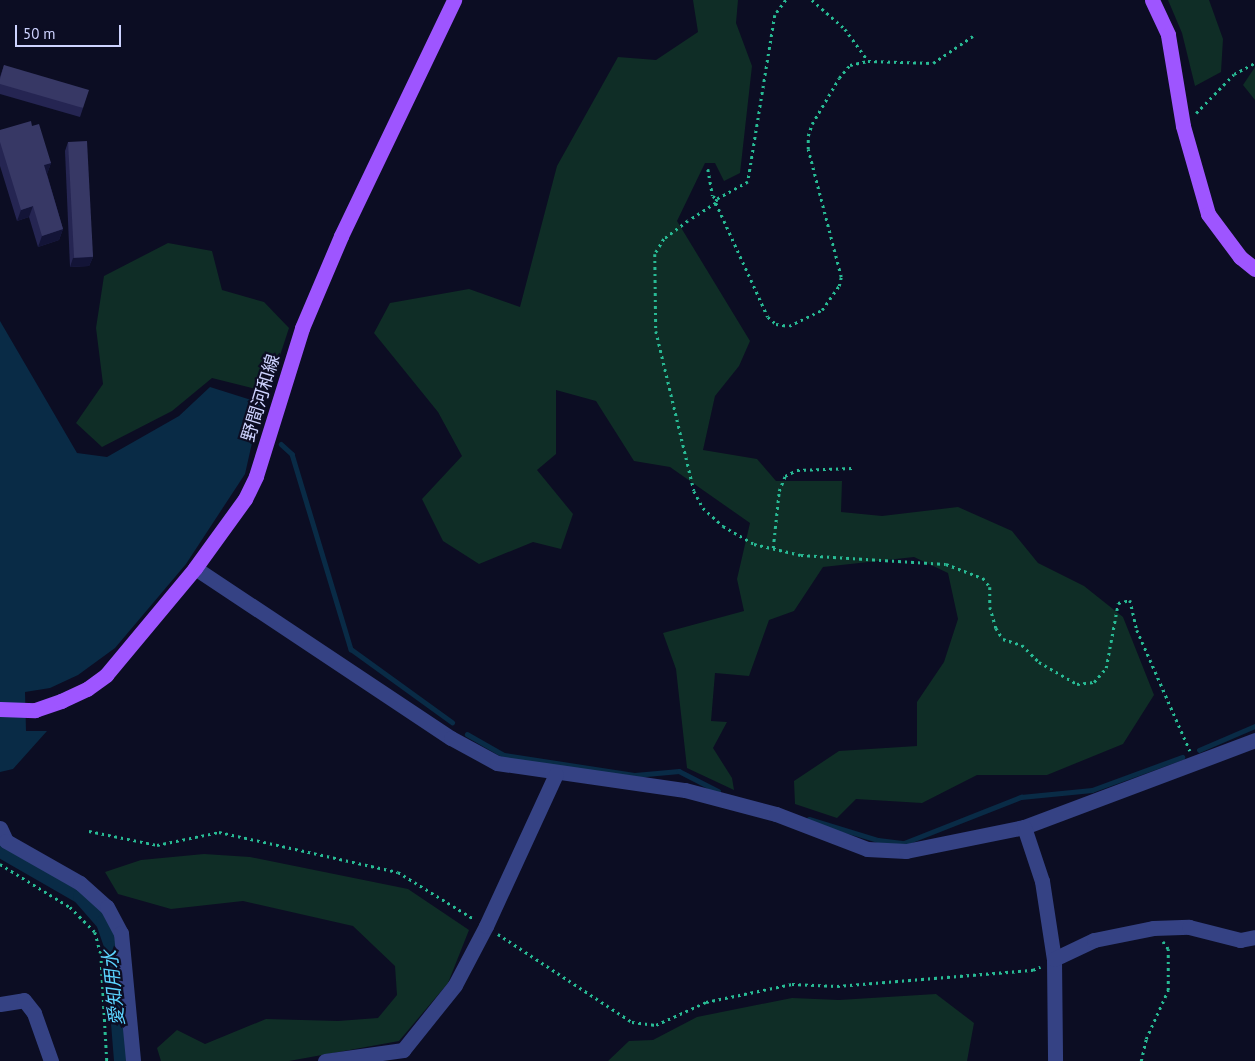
<!DOCTYPE html>
<meta charset="utf-8">
<style>
body{margin:0}
#map{position:relative;width:1255px;height:1061px;overflow:hidden;background:#0c0d23;font-family:"PT Sans","Noto Sans JP",sans-serif}
div>[style]{position:absolute}
.green>*{inset:0;background:#0f2d26}
.water>*{inset:0;background:#092b46}
.stream>*{height:4.5px;margin:-2.25px;padding:0 2.25px;transform-origin:2.25px;border-radius:2.25px;background:#092b46}
.canal>*{height:15px;margin:-7.5px;padding:0 7.5px;transform-origin:7.5px;border-radius:7.5px;background:#092b46}
.path>*{height:2.5px;margin-top:-1.25px;transform-origin:0;background:repeating-linear-gradient(90deg,#28ba94 0 2.5px,transparent 0 6.5px)}
.minor>*{height:15px;margin:-7.5px;padding:0 7.5px;transform-origin:7.5px;border-radius:7.5px;background:#354284}
.major>*{height:15px;margin:-7.5px;padding:0 7.5px;transform-origin:7.5px;border-radius:7.5px;background:#9e55ff}
.wall>*{inset:0;background:#252552}
.shaded-wall>*{inset:0;background:#131437}
.building>*{inset:0;background:#373865;transform-origin:0 0}
span{translate:-50% -50%;white-space:nowrap;text-align:center;line-height:1.15;-webkit-text-stroke:4.5px #0c0d23;paint-order:stroke}
.street-label{font-size:18px;color:#ced3ff}
.water-label{font-size:19px;color:#5cd4ff;font-style:italic}
.scale{position:absolute;left:15px;top:25px;width:106px;height:22px;box-sizing:border-box;border:2px solid #ced3ff;border-top:0;padding-left:6px;font-size:15px;line-height:18px;white-space:nowrap;color:#ced3ff;-webkit-text-stroke:4px #0c0d23;paint-order:stroke}
</style>
<div id="map">
<div class="green">
<i style="clip-path:polygon(693px 0,738px 0,736px 23px,752px 66px,740px 173px,724px 181px,715px 163px,705px 163px,677px 221px,750px 341px,739px 366px,715px 396px,703px 450px,757px 459px,776px 481px,842px 481px,841px 512px,882px 516px,958px 507px,1012px 531px,1038px 563px,1084px 586px,1123px 617px,1154px 695px,1123px 744px,1047px 775px,977px 775px,922px 803px,856px 799px,837px 818px,795px 804px,794px 781px,839px 751px,917px 746px,917px 702px,944px 662px,958px 619px,948px 573px,914px 557px,823px 567px,794px 611px,769px 620px,749px 676px,715px 673px,711px 721px,727px 722px,713px 748px,732px 778px,734px 790px,687px 768px,676px 669px,663px 633px,744px 611px,737px 579px,750px 523px,670px 467px,634px 461px,596px 401px,556px 390px,556px 454px,537px 470px,573px 514px,561px 549px,533px 542px,479px 564px,443px 541px,422px 499px,462px 456px,438px 412px,374px 333px,390px 303px,469px 289px,520px 307px,557px 166px,618px 57px,656px 60px,698px 32px)"></i>
<i style="clip-path:polygon(1168px 0,1209px 0,1223px 39px,1221px 72px,1195px 86px,1182px 33px)"></i>
<i style="clip-path:polygon(1255px 67px,1255px 100px,1243px 85px)"></i>
<i style="clip-path:polygon(168px 243px,212px 251px,222px 290px,264px 302px,289px 328px,268px 392px,212px 378px,172px 411px,102px 447px,76px 423px,103px 384px,96px 328px,104px 276px)"></i>
<i style="clip-path:polygon(204px 854px,250px 857px,408px 889px,469px 930px,448px 983px,399px 1041px,289px 1061px,161px 1061px,157px 1048px,177px 1030px,205px 1044px,266px 1019px,338px 1021px,378px 1018px,397px 995px,395px 966px,353px 926px,243px 901px,171px 909px,118px 894px,105px 872px,141px 860px)"></i>
<i style="clip-path:polygon(936px 994px,974px 1023px,967px 1061px,608px 1061px,629px 1041px,653px 1040px,697px 1017px,792px 998px,839px 1000px)"></i>
</div>
<div class="water">
<i style="clip-path:polygon(0 321px,77px 453px,107px 457px,179px 416px,210px 387px,261px 403px,245px 474px,186px 564px,115px 648px,78px 675px,50px 688px,25px 692px,26px 731px,47px 731px,13px 769px,0 772px)"></i>
</div>
<div class="stream">
<i style="left:281px;top:444px;width:15px;rotate:42deg"></i>
<i style="left:292px;top:454px;width:204px;rotate:73.2deg"></i>
<i style="left:351px;top:649px;width:125px;rotate:35.9deg"></i>
<i style="left:467px;top:734px;width:43px;rotate:29.6deg"></i>
<i style="left:504px;top:755px;width:133px;rotate:8.7deg"></i>
<i style="left:635px;top:775px;width:44px;rotate:-5.2deg"></i>
<i style="left:679px;top:771px;width:44px;rotate:27.1deg"></i>
<i style="left:1199px;top:750px;width:61px;rotate:-23.2deg"></i>
<i style="left:809px;top:819px;width:72px;rotate:16.9deg"></i>
<i style="left:878px;top:840px;width:26px;rotate:7deg"></i>
<i style="left:904px;top:843px;width:126px;rotate:-21.5deg"></i>
<i style="left:1021px;top:797px;width:71px;rotate:-5.6deg"></i>
<i style="left:1092px;top:790px;width:96px;rotate:-20.1deg"></i>
</div>
<div class="canal">
<i style="left:0;top:850px;width:92px;rotate:29.9deg"></i>
<i style="left:80px;top:896px;width:35px;rotate:49deg"></i>
<i style="left:103px;top:922px;width:28px;rotate:71deg"></i>
<i style="left:112px;top:948px;width:113px;rotate:85.4deg"></i>
</div>
<div class="path">
<i style="left:786px;top:0;width:19px;rotate:126deg"></i>
<i style="left:775px;top:15px;width:169px;rotate:99.2deg"></i>
<i style="left:748px;top:182px;width:35px;rotate:151deg"></i>
<i style="left:717px;top:199px;width:4px;rotate:104deg"></i>
<i style="left:716px;top:203px;width:33px;rotate:147deg"></i>
<i style="left:688px;top:221px;width:30px;rotate:143deg"></i>
<i style="left:664px;top:239px;width:17px;rotate:121deg"></i>
<i style="left:655px;top:254px;width:77px;rotate:89.3deg"></i>
<i style="left:656px;top:331px;width:164px;rotate:76.6deg"></i>
<i style="left:694px;top:491px;width:19px;rotate:62deg"></i>
<i style="left:703px;top:508px;width:27px;rotate:42deg"></i>
<i style="left:723px;top:526px;width:36px;rotate:30deg"></i>
<i style="left:754px;top:544px;width:48px;rotate:13.2deg"></i>
<i style="left:801px;top:555px;width:145px;rotate:3.6deg"></i>
<i style="left:946px;top:564px;width:40px;rotate:21deg"></i>
<i style="left:983px;top:578px;width:11px;rotate:52deg"></i>
<i style="left:990px;top:587px;width:20px;rotate:90deg"></i>
<i style="left:990px;top:607px;width:22px;rotate:74deg"></i>
<i style="left:996px;top:628px;width:13px;rotate:58deg"></i>
<i style="left:1003px;top:639px;width:20px;rotate:18deg"></i>
<i style="left:1022px;top:645px;width:24px;rotate:45deg"></i>
<i style="left:1039px;top:662px;width:44px;rotate:30.1deg"></i>
<i style="left:1077px;top:684px;width:17px;rotate:-7deg"></i>
<i style="left:1094px;top:682px;width:18px;rotate:-49deg"></i>
<i style="left:1106px;top:668px;width:66px;rotate:-79.5deg"></i>
<i style="left:1118px;top:603px;width:12px;rotate:-14deg"></i>
<i style="left:1130px;top:600px;width:31px;rotate:77deg"></i>
<i style="left:1137px;top:630px;width:132px;rotate:66.3deg"></i>
<i style="left:812px;top:0;width:44px;rotate:41.3deg"></i>
<i style="left:845px;top:29px;width:39px;rotate:54deg"></i>
<i style="left:868px;top:61px;width:65px;rotate:1.8deg"></i>
<i style="left:933px;top:63px;width:48px;rotate:-34deg"></i>
<i style="left:1196px;top:113px;width:54px;rotate:-45.7deg"></i>
<i style="left:1234px;top:74px;width:24px;rotate:-28deg"></i>
<i style="left:708px;top:169px;width:27px;rotate:80deg"></i>
<i style="left:713px;top:196px;width:5px;rotate:37deg"></i>
<i style="left:716px;top:203px;width:125px;rotate:65.5deg"></i>
<i style="left:768px;top:317px;width:11px;rotate:41deg"></i>
<i style="left:776px;top:324px;width:13px;rotate:9deg"></i>
<i style="left:789px;top:326px;width:37px;rotate:-26deg"></i>
<i style="left:822px;top:310px;width:29px;rotate:-55deg"></i>
<i style="left:839px;top:286px;width:9px;rotate:-77deg"></i>
<i style="left:841px;top:277px;width:132px;rotate:-104.5deg"></i>
<i style="left:808px;top:149px;width:13px;rotate:-90deg"></i>
<i style="left:808px;top:136px;width:13px;rotate:-72deg"></i>
<i style="left:812px;top:124px;width:53px;rotate:-59.6deg"></i>
<i style="left:839px;top:78px;width:17px;rotate:-50deg"></i>
<i style="left:850px;top:65px;width:18px;rotate:-13deg"></i>
<i style="left:773px;top:548px;width:57px;rotate:-84deg"></i>
<i style="left:779px;top:491px;width:16px;rotate:-68deg"></i>
<i style="left:785px;top:476px;width:13px;rotate:-27deg"></i>
<i style="left:797px;top:470px;width:56px;rotate:-2deg"></i>
<i style="left:89px;top:831px;width:69px;rotate:11.6deg"></i>
<i style="left:157px;top:845px;width:63px;rotate:-11.8deg"></i>
<i style="left:219px;top:832px;width:183px;rotate:12.6deg"></i>
<i style="left:398px;top:872px;width:89px;rotate:31.7deg"></i>
<i style="left:0;top:864px;width:82px;rotate:31.6deg"></i>
<i style="left:70px;top:907px;width:35px;rotate:45deg"></i>
<i style="left:95px;top:932px;width:23px;rotate:75deg"></i>
<i style="left:101px;top:954px;width:107px;rotate:86.8deg"></i>
<i style="left:498px;top:934px;width:160px;rotate:33.3deg"></i>
<i style="left:632px;top:1022px;width:24px;rotate:7deg"></i>
<i style="left:656px;top:1025px;width:55px;rotate:-24.7deg"></i>
<i style="left:706px;top:1002px;width:88px;rotate:-11.8deg"></i>
<i style="left:792px;top:984px;width:45px;rotate:2.5deg"></i>
<i style="left:837px;top:986px;width:197px;rotate:-4.7deg"></i>
<i style="left:1033px;top:970px;width:8px;rotate:-23deg"></i>
<i style="left:1141px;top:1061px;width:23px;rotate:-77deg"></i>
<i style="left:1146px;top:1039px;width:54px;rotate:-65.8deg"></i>
<i style="left:1168px;top:990px;width:41px;rotate:-90deg"></i>
<i style="left:1168px;top:949px;width:9px;rotate:-126deg"></i>
</div>
<div class="minor">
<i style="left:195px;top:568px;width:307px;rotate:33.6deg"></i>
<i style="left:451px;top:738px;width:52px;rotate:28.5deg"></i>
<i style="left:497px;top:763px;width:190px;rotate:8.2deg"></i>
<i style="left:685px;top:790px;width:94px;rotate:14.8deg"></i>
<i style="left:776px;top:814px;width:97px;rotate:21deg"></i>
<i style="left:867px;top:849px;width:39px;rotate:3deg"></i>
<i style="left:906px;top:851px;width:120px;rotate:-11.5deg"></i>
<i style="left:1024px;top:827px;width:247px;rotate:-20.6deg"></i>
<i style="left:1024px;top:827px;width:57px;rotate:71.6deg"></i>
<i style="left:1042px;top:881px;width:79px;rotate:81.3deg"></i>
<i style="left:1054px;top:959px;width:102px;rotate:89.4deg"></i>
<i style="left:0;top:828px;width:14px;rotate:65deg"></i>
<i style="left:6px;top:841px;width:85px;rotate:29.6deg"></i>
<i style="left:80px;top:883px;width:36px;rotate:42deg"></i>
<i style="left:107px;top:907px;width:30px;rotate:62deg"></i>
<i style="left:121px;top:933px;width:129px;rotate:84.6deg"></i>
<i style="left:1054px;top:959px;width:44px;rotate:-25.4deg"></i>
<i style="left:1094px;top:940px;width:60px;rotate:-11.5deg"></i>
<i style="left:1153px;top:928px;width:36px;rotate:-2deg"></i>
<i style="left:1189px;top:927px;width:53px;rotate:14.3deg"></i>
<i style="left:1240px;top:940px;width:15px;rotate:-11deg"></i>
<i style="left:0;top:1004px;width:24px;rotate:-9deg"></i>
<i style="left:24px;top:1000px;width:16px;rotate:52deg"></i>
<i style="left:34px;top:1013px;width:51px;rotate:70.5deg"></i>
<i style="left:325px;top:1061px;width:79px;rotate:-8deg"></i>
<i style="left:403px;top:1050px;width:83px;rotate:-51.3deg"></i>
<i style="left:455px;top:985px;width:67px;rotate:-62.3deg"></i>
<i style="left:486px;top:926px;width:167px;rotate:-65.3deg"></i>
</div>
<div class="major">
<i style="left:1152px;top:0;width:38px;rotate:65deg"></i>
<i style="left:1168px;top:35px;width:92px;rotate:80.6deg"></i>
<i style="left:1183px;top:126px;width:91px;rotate:74.1deg"></i>
<i style="left:1208px;top:214px;width:54px;rotate:53.3deg"></i>
<i style="left:1240px;top:257px;width:19px;rotate:39deg"></i>
<i style="left:0;top:709px;width:35px;rotate:2deg"></i>
<i style="left:35px;top:710px;width:28px;rotate:-19deg"></i>
<i style="left:61px;top:701px;width:29px;rotate:-25deg"></i>
<i style="left:87px;top:689px;width:24px;rotate:-36deg"></i>
<i style="left:106px;top:675px;width:139px;rotate:-50.2deg"></i>
<i style="left:195px;top:568px;width:85px;rotate:-54.1deg"></i>
<i style="left:245px;top:499px;width:25px;rotate:-64deg"></i>
<i style="left:256px;top:476px;width:155px;rotate:-72.7deg"></i>
<i style="left:302px;top:328px;width:100px;rotate:-67deg"></i>
<i style="left:341px;top:236px;width:262px;rotate:-64.4deg"></i>
</div>
<div class="wall">
<i style="clip-path:polygon(4px 65px,83px 108px,80px 117px,0 94px,0 77px)"></i>
<i style="clip-path:polygon(32px 126px,51px 163px,47px 174px,63px 229px,59px 240px,38px 247px,29px 217px,17px 221px,0 166px,0 130px)"></i>
<i style="clip-path:polygon(68px 142px,93px 257px,89px 266px,70px 267px,65px 151px)"></i>
</div>
<div class="shaded-wall">
<i style="clip-path:polygon(51px 163px,47px 174px,40px 176px,44px 165px)"></i>
<i style="clip-path:polygon(33px 206px,29px 217px,17px 221px,21px 210px)"></i>
<i style="clip-path:polygon(63px 229px,59px 240px,38px 247px,42px 236px)"></i>
<i style="clip-path:polygon(93px 257px,89px 266px,70px 267px,73px 258px)"></i>
</div>
<div class="building">
<i style="clip-path:polygon(4px 65px,89px 90px,83px 108px,0 84px,0 79px)"></i>
<i style="clip-path:polygon(31px 121px,32px 126px,39px 124px,51px 163px,44px 165px,63px 229px,42px 236px,33px 206px,21px 210px,0 142px,0 130px)"></i>
<i style="left:87px;top:141px;width:116px;height:19px;rotate:87deg"></i>
</div>
<div class="street-label">
<span style="left:261px;top:398px;rotate:-73deg">野間河和線</span>
</div>
<div class="water-label">
<span style="left:114px;top:988px;rotate:-96deg">愛知用水</span>
</div>
<div class="scale">50 m</div>
</div>
